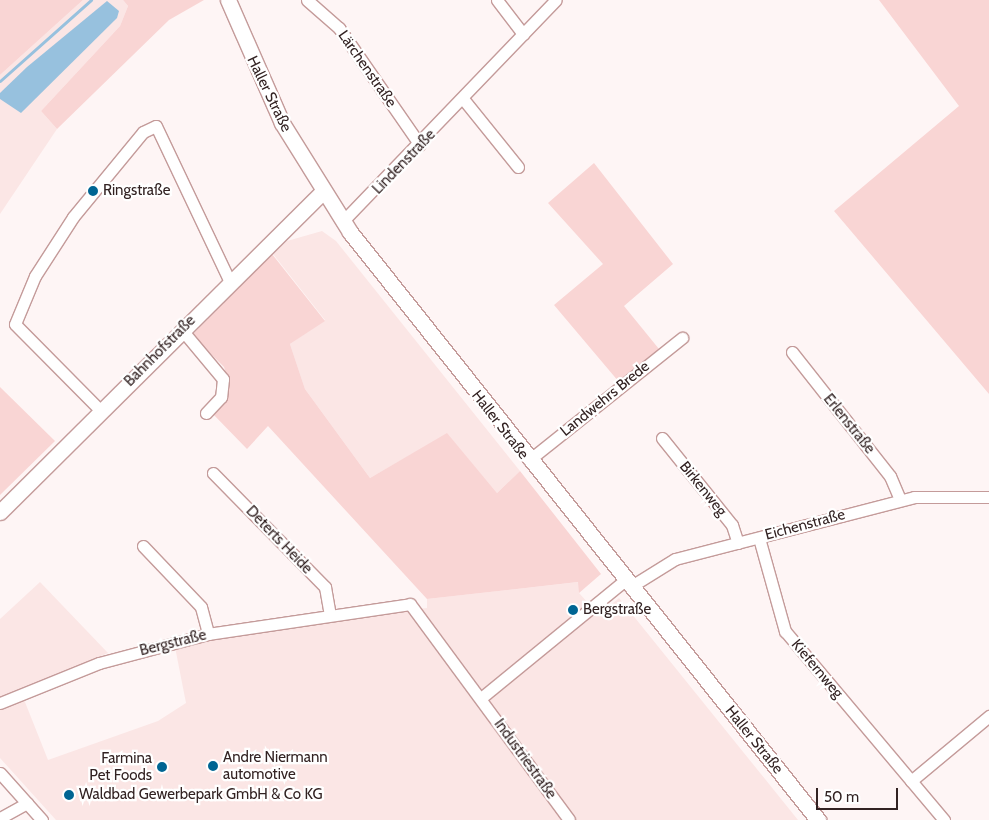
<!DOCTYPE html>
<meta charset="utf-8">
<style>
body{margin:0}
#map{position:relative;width:989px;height:820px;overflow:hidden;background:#fef5f5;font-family:Cabin,sans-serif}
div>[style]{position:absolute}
.built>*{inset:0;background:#fbe6e5}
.green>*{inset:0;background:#f9d5d4}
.water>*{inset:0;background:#97c1de}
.stream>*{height:3px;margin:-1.5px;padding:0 1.5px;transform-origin:1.5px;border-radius:1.5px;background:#97c1de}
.roads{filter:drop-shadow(1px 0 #c49b9a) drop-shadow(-1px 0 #c49b9a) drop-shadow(0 1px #c49b9a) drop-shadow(0 -1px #c49b9a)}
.street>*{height:11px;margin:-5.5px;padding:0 5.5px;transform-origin:5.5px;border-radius:5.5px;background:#fff}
.secondary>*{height:15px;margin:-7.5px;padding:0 7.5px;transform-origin:7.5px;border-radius:7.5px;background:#fff}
.dots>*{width:14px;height:14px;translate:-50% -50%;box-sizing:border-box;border:2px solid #fff;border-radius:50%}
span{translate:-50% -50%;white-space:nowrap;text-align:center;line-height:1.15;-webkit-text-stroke:4.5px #fff;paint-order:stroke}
.street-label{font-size:15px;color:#322222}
.poi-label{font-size:15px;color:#322222}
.left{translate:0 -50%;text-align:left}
.right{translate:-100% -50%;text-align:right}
.scale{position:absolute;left:816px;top:788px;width:82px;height:22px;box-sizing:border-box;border:2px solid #322222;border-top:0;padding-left:6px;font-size:15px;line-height:18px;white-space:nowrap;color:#322222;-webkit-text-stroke:4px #fff;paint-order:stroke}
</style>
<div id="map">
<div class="built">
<i style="clip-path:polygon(83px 0,123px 0,128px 6px,120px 26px,41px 111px,57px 129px,0 214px,0 75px)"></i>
<i style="clip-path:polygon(322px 231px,336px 241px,520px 471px,497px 493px,447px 434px,370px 478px,305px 389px,290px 344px,325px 320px,273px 254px,287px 241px)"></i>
<i style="clip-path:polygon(40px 582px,108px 653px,0 698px,0 619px)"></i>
<i style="clip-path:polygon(579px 582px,579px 593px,599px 615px,619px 598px,798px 820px,56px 820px,0 758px,0 709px,23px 697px,48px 760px,158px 721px,186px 703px,175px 647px,345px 617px,427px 608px,427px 599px)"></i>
</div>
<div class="green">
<i style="clip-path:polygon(0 0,83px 0,0 75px)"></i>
<i style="clip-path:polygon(123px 0,204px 0,169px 20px,57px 129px,41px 111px,120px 26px,128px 6px)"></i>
<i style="clip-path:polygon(879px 0,989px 0,989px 394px,834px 211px,959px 106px)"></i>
<i style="clip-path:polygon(594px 163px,673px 264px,624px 306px,659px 349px,619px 382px,554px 305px,603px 264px,548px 203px)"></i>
<i style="clip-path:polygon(272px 254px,325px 321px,290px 344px,305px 389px,370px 478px,447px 433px,497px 493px,520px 471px,601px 574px,579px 593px,578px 582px,427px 599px,268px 426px,247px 449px,212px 413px,225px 398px,229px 383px,224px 367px,192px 335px)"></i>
<i style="clip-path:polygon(0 387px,55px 441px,0 495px)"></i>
</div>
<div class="water">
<i style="clip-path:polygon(107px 1px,119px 11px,117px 18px,21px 113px,0 99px,0 93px,27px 67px)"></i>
</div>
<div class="stream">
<i style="left:0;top:81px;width:122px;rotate:-41.7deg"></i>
</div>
<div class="roads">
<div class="street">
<i style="left:307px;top:0;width:43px;rotate:41.2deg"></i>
<i style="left:339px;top:28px;width:142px;rotate:55.3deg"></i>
<i style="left:497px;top:0;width:43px;rotate:52.6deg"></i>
<i style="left:464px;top:100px;width:86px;rotate:51.1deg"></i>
<i style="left:342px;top:222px;width:308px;rotate:-46.1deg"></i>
<i style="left:182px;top:330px;width:64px;rotate:50.1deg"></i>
<i style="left:223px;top:379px;width:18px;rotate:96deg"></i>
<i style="left:221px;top:397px;width:22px;rotate:133deg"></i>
<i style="left:792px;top:352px;width:158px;rotate:51.7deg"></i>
<i style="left:890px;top:476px;width:26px;rotate:67deg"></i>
<i style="left:101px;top:411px;width:122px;rotate:-134.7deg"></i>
<i style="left:15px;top:324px;width:52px;rotate:-67.4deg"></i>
<i style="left:35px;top:276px;width:70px;rotate:-57.2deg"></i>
<i style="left:73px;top:217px;width:110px;rotate:-50.5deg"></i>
<i style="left:143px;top:132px;width:14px;rotate:-25deg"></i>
<i style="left:156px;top:126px;width:173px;rotate:64.6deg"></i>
<i style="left:662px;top:438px;width:112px;rotate:51.2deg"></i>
<i style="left:732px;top:525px;width:19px;rotate:72deg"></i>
<i style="left:529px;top:460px;width:196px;rotate:-38.6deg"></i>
<i style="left:213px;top:473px;width:160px;rotate:45.5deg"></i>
<i style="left:325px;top:587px;width:27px;rotate:80deg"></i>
<i style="left:759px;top:538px;width:97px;rotate:74.4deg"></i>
<i style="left:785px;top:631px;width:247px;rotate:49.9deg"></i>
<i style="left:143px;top:546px;width:84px;rotate:46.4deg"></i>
<i style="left:201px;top:607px;width:28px;rotate:75deg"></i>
<i style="left:630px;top:587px;width:53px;rotate:-31.9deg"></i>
<i style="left:675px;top:559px;width:247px;rotate:-14.5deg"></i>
<i style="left:914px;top:497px;width:75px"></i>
<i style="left:481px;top:698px;width:186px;rotate:-39.3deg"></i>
<i style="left:0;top:703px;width:107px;rotate:-22deg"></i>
<i style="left:99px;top:663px;width:113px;rotate:-14.9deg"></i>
<i style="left:208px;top:634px;width:204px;rotate:-8.4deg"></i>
<i style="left:410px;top:604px;width:268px;rotate:53.6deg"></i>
<i style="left:0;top:773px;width:63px;rotate:48.2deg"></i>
<i style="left:911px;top:781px;width:102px;rotate:-39.8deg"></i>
<i style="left:0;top:818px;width:31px;rotate:-29deg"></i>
</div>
<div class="secondary">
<i style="left:228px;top:0;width:134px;rotate:66.3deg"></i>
<i style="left:282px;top:123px;width:128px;rotate:58deg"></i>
<i style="left:350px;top:232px;width:752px;rotate:51.48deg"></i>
<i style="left:0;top:512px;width:454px;rotate:-44.8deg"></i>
</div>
</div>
<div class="dots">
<i style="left:93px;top:191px;background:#006593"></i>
<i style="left:573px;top:610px;background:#006593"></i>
<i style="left:213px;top:766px;background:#006593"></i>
<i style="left:162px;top:767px;background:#006593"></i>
<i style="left:69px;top:795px;background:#006593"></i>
</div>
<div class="street-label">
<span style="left:367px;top:69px;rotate:55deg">Lärchenstraße</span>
<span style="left:269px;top:94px;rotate:64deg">Haller Straße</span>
<span style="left:404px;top:162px;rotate:-46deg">Lindenstraße</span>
<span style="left:160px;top:351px;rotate:-45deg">Bahnhofstraße</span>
<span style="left:605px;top:399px;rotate:-39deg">Landwehrs Brede</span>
<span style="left:849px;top:424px;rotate:51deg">Erlenstraße</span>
<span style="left:500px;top:425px;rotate:52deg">Haller Straße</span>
<span style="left:703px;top:489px;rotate:51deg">Birkenweg</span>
<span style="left:805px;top:525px;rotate:-15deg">Eichenstraße</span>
<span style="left:279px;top:540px;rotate:46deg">Deterts Heide</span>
<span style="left:173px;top:643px;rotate:-14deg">Bergstraße</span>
<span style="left:817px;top:669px;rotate:50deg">Kiefernweg</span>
<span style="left:754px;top:740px;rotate:51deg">Haller Straße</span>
<span style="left:525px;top:759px;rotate:54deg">Industriestraße</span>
</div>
<div class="poi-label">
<span class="left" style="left:103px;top:191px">Ringstraße</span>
<span class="left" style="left:583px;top:610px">Bergstraße</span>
<span class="left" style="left:223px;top:766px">Andre Niermann<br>automotive</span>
<span class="right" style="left:152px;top:767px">Farmina<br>Pet Foods</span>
<span class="left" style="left:79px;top:795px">Waldbad Gewerbepark GmbH &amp; Co KG</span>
</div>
<div class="scale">50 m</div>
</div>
